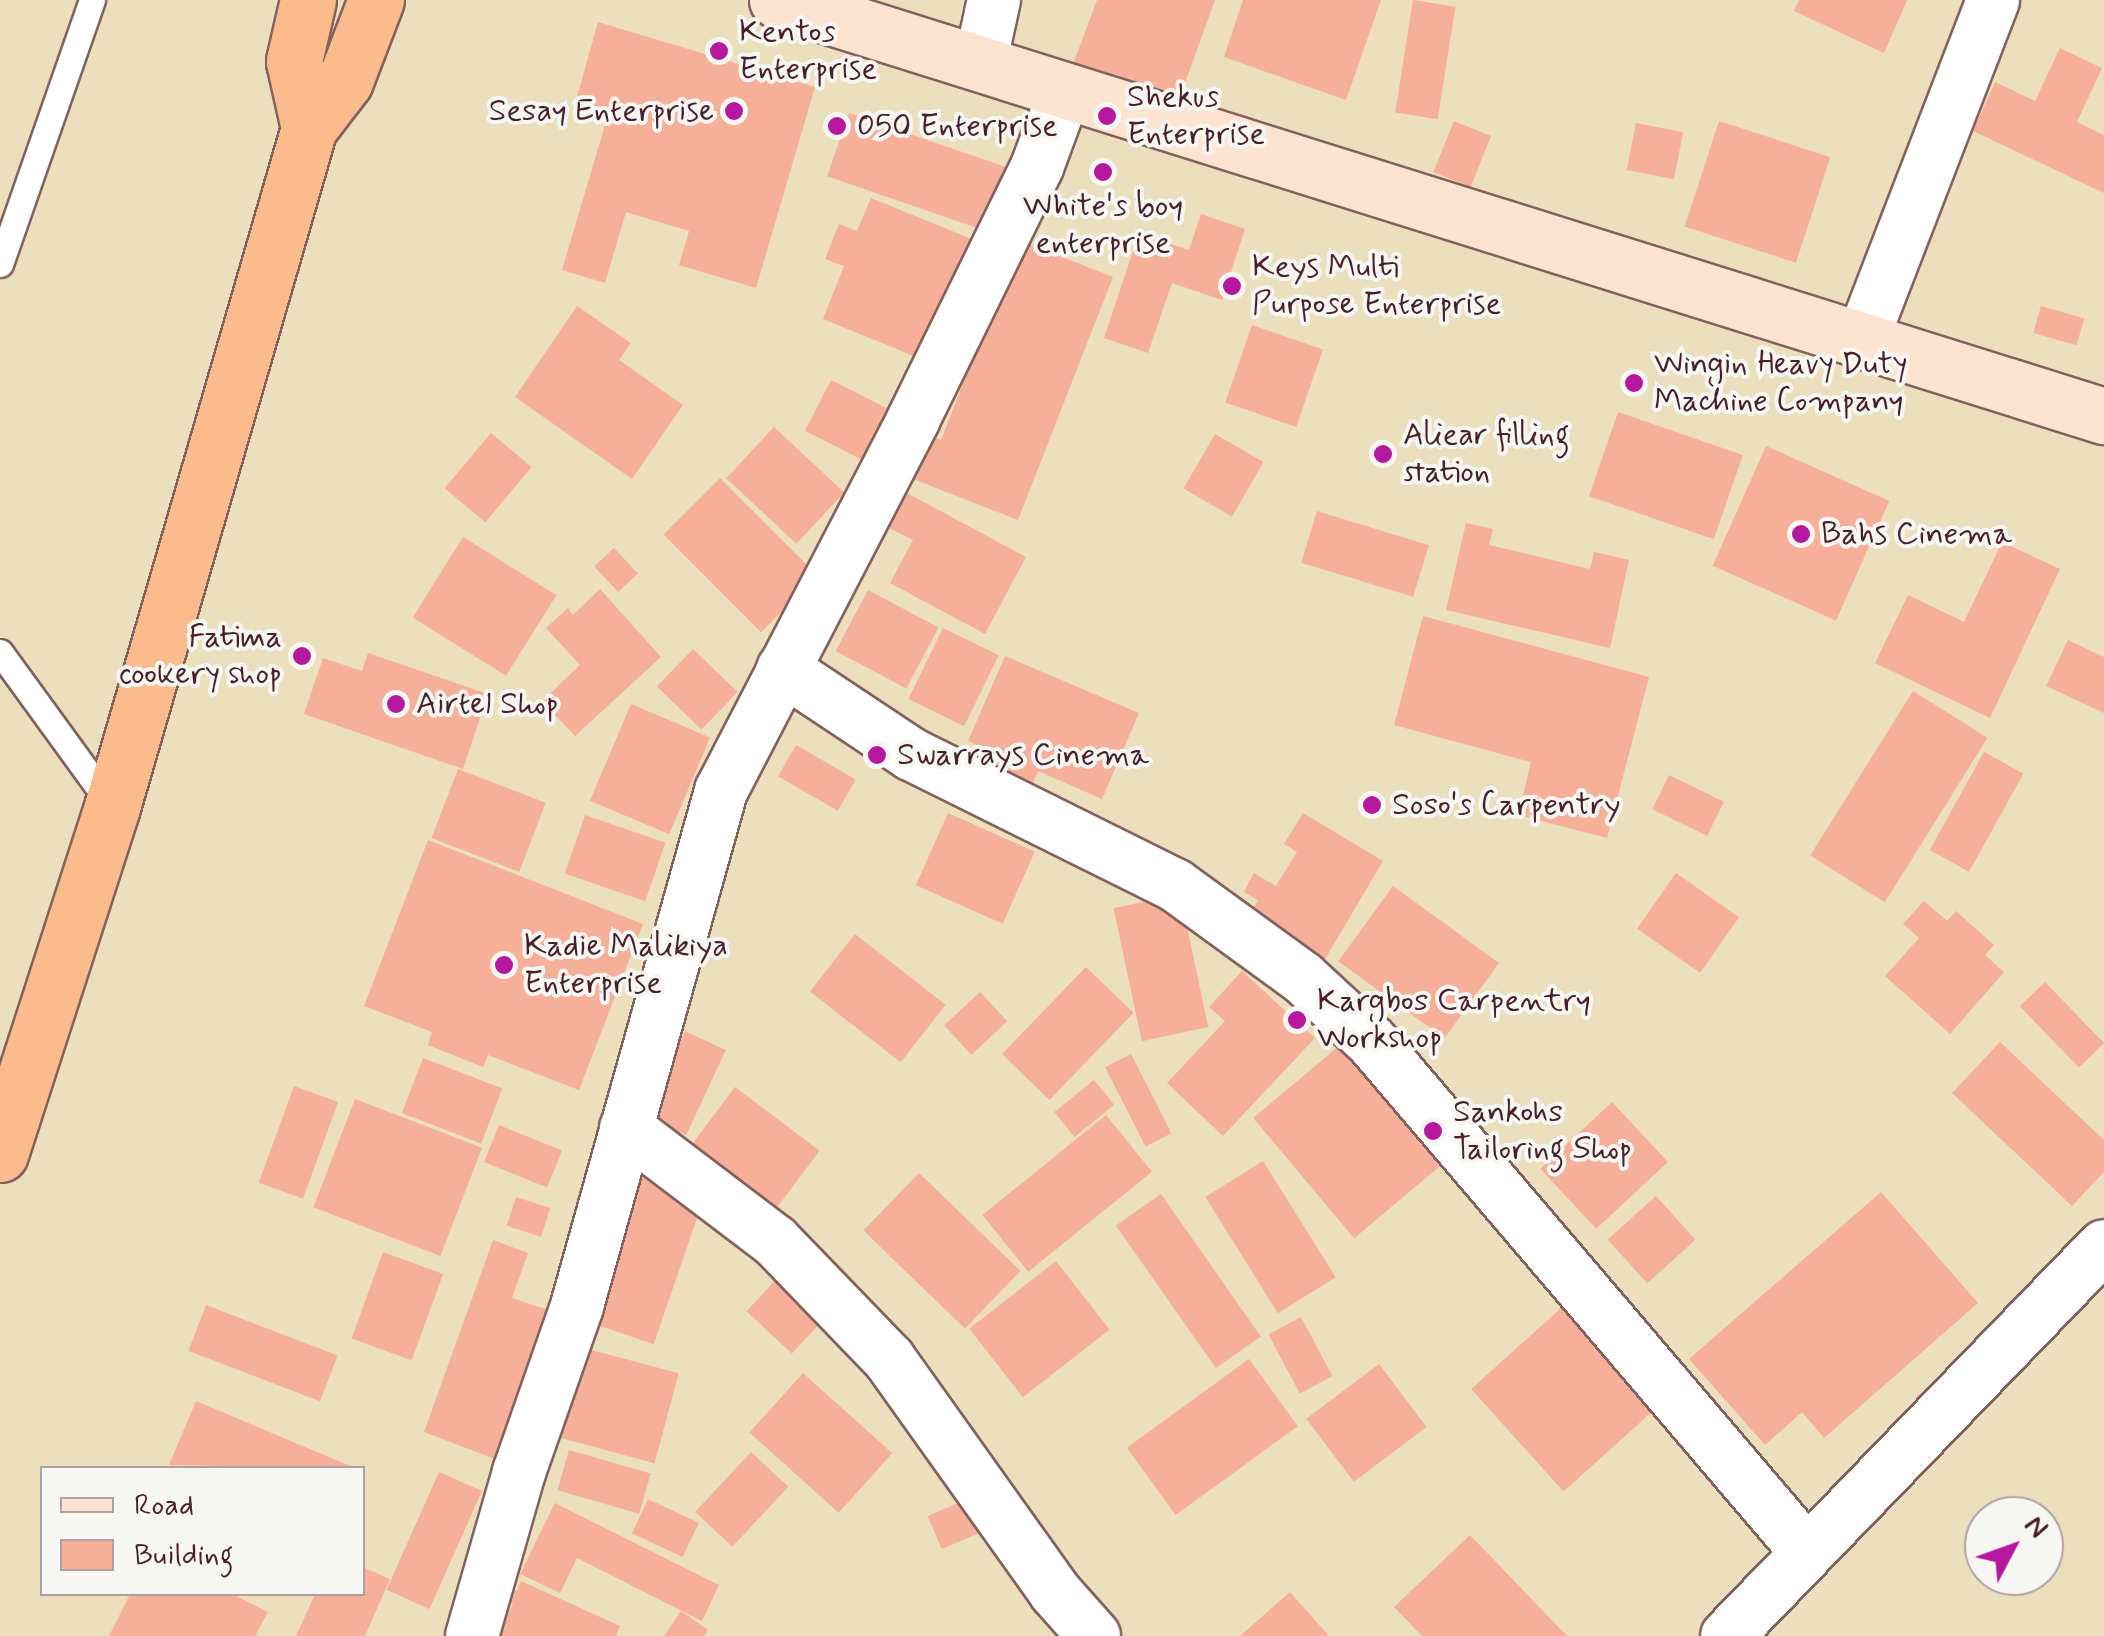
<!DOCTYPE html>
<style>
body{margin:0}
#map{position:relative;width:2104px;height:1636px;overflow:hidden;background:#ecdfbe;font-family:Mynerve,sans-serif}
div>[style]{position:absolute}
.building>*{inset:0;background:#f6af99;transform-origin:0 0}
.roads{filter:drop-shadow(2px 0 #83625e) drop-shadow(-2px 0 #83625e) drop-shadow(0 2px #83625e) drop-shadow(0 -2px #83625e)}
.lane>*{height:25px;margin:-12.5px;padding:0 12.5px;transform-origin:12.5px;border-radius:12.5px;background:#fff}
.street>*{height:52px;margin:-26px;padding:0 26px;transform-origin:26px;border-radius:26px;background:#fff}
.secondary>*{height:55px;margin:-27.5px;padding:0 27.5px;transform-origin:27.5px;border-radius:27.5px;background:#fde4d1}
.highway>*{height:55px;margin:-27.5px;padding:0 27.5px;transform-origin:27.5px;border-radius:27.5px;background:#fbbb8d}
.dots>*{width:28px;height:28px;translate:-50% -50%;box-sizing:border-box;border:5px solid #f6f6f2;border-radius:50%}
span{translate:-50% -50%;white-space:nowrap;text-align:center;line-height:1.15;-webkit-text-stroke:8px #f6f6f2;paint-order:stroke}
.poi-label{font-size:32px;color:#4a1f2b}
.left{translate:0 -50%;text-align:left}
.right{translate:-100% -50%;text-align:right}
.legend{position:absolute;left:40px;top:1466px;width:325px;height:130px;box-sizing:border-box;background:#f6f6f2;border:2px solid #b1a0a2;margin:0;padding:12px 18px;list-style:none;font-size:30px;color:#4a1f2b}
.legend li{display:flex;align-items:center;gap:20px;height:50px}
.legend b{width:50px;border:2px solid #b1a0a2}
.north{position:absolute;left:1964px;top:1496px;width:100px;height:100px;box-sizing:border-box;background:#f6f6f2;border:2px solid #b1a0a2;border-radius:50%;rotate:49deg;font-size:28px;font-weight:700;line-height:40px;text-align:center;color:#4a1f2b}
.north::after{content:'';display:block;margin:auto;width:35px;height:45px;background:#b5179e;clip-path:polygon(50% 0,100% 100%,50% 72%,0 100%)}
</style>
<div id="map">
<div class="building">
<i style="clip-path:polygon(1097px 0,1215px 0,1177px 105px,1072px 67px)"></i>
<i style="clip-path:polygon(1243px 0,1381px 0,1346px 100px,1224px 57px)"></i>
<i style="left:1413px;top:0;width:43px;height:114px;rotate:9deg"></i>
<i style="clip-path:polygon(1799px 0,1907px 0,1884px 53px,1794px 11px)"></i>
<i style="clip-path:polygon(598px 22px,815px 87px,756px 288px,679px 265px,689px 231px,626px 212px,605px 283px,562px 270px,608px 115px,575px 104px)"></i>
<i style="clip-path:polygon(2060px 48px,2102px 68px,2077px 122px,2104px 135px,2104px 193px,1973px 131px,1995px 82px,2035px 101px)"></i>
<i style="left:849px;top:113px;width:175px;height:67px;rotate:19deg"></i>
<i style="left:1454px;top:121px;width:40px;height:55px;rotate:22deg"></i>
<i style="left:1719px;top:121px;width:117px;height:111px;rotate:18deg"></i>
<i style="left:1636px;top:123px;width:48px;height:48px;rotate:11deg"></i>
<i style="clip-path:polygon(871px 198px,974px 240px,926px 361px,823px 319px,844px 266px,825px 259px,839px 224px,857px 231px)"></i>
<i style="clip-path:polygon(1201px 214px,1245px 229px,1222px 300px,1172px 283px,1148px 353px,1104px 338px,1139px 233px,1189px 250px)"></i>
<i style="clip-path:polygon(1019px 240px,1113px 277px,1018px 520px,913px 479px,930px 436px,941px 440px)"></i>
<i style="clip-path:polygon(577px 306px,631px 343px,619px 360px,683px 405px,632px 479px,515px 397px)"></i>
<i style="left:2041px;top:306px;width:45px;height:28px;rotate:16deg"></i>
<i style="left:1252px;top:325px;width:75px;height:82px;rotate:19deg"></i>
<i style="left:831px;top:380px;width:63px;height:57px;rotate:27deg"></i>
<i style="left:1618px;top:412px;width:132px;height:89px;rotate:19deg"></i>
<i style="left:774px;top:427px;width:96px;height:70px;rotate:43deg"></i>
<i style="left:491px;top:433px;width:53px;height:72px;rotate:40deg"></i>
<i style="left:1215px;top:434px;width:56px;height:63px;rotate:30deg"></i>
<i style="left:1766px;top:446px;width:135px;height:131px;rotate:24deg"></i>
<i style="left:720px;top:478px;width:138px;height:80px;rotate:45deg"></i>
<i style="clip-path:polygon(907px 493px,1026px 557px,985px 634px,890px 583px,913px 540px,889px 528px)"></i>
<i style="left:1317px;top:511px;width:117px;height:54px;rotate:17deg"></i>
<i style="clip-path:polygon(1466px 523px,1493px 529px,1489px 545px,1590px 569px,1594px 552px,1629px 560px,1610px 648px,1446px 610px)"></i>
<i style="left:463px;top:537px;width:110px;height:95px;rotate:32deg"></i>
<i style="clip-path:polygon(2002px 542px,2060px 569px,1990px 718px,1875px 663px,1908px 595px,1964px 622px)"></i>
<i style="left:614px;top:548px;width:35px;height:27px;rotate:47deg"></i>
<i style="clip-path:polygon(600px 589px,661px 657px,575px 736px,542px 701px,580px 665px,546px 628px,568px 608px,573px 615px)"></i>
<i style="left:868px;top:590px;width:80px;height:69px;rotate:28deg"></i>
<i style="clip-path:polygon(1423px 616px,1649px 677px,1607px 838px,1518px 815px,1531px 762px,1394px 725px)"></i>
<i style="left:943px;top:628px;width:62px;height:79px;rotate:26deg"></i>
<i style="clip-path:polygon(2068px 640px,2104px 657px,2104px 713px,2046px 686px)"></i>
<i style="left:693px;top:649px;width:62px;height:52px;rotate:44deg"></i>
<i style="clip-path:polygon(368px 653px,488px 694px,463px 769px,304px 714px,323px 658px,362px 671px)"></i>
<i style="clip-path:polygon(1005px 656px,1139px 713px,1102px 799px,1038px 771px,1032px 785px,974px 759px,979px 746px,968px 741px)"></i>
<i style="left:1913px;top:691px;width:88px;height:194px;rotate:32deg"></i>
<i style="left:631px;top:704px;width:86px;height:105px;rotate:23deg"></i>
<i style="left:796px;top:745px;width:69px;height:36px;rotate:30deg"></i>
<i style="left:1984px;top:752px;width:45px;height:112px;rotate:29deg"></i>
<i style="left:458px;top:769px;width:94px;height:74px;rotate:21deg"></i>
<i style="left:1669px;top:775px;width:61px;height:38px;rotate:26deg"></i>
<i style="left:948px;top:813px;width:95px;height:79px;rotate:24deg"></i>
<i style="clip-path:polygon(1303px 813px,1383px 861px,1318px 971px,1244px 926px,1258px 900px,1244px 892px,1254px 873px,1276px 886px,1297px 852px,1284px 844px)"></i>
<i style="left:585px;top:815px;width:85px;height:62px;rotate:19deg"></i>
<i style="clip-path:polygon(428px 840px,643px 924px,579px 1090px,488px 1055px,483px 1067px,428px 1045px,432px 1032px,364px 1006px)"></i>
<i style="left:1676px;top:873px;width:77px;height:68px;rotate:35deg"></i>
<i style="left:1393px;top:886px;width:131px;height:93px;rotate:36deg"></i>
<i style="left:1180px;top:894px;width:136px;height:68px;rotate:78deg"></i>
<i style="clip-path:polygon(1924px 901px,1947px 921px,1956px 911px,1994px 945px,1985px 955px,2004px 972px,1950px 1034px,1885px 976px,1919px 938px,1903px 924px)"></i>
<i style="left:855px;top:934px;width:115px;height:73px;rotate:38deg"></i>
<i style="left:1086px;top:967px;width:66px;height:121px;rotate:44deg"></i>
<i style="clip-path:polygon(1242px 971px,1315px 1038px,1223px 1136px,1167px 1083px,1225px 1021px,1209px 1007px)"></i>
<i style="left:2045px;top:982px;width:85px;height:35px;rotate:46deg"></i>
<i style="left:980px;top:992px;width:40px;height:49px;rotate:47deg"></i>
<i style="left:685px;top:1031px;width:45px;height:94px;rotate:25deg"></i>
<i style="clip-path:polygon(2000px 1042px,2104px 1140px,2104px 1172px,2072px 1206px,1952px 1093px)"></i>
<i style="left:1339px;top:1046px;width:157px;height:112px;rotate:50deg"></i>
<i style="left:1131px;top:1054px;width:89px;height:29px;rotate:63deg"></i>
<i style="left:423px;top:1058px;width:85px;height:59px;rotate:21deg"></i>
<i style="left:1094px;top:1080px;width:32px;height:51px;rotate:51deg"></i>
<i style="left:294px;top:1086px;width:47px;height:103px;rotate:20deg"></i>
<i style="left:735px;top:1087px;width:106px;height:78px;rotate:37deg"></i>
<i style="left:355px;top:1099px;width:136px;height:116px;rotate:21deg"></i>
<i style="left:1612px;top:1102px;width:82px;height:98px;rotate:47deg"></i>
<i style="left:1106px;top:1115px;width:73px;height:159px;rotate:51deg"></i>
<i style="left:499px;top:1125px;width:68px;height:40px;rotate:22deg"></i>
<i style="left:1263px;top:1161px;width:137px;height:68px;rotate:58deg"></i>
<i style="left:629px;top:1173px;width:79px;height:154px;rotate:19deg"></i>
<i style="left:919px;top:1173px;width:141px;height:80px;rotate:44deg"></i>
<i style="clip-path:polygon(1881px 1192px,1978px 1303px,1824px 1438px,1802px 1412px,1765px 1445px,1689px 1359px)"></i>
<i style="left:1161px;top:1194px;width:174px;height:55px;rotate:55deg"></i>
<i style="left:1656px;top:1196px;width:59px;height:65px;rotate:48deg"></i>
<i style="left:516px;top:1197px;width:36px;height:30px;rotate:18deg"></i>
<i style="clip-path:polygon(493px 1240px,528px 1253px,512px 1298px,548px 1310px,495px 1459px,424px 1432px)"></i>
<i style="left:383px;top:1252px;width:64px;height:92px;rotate:20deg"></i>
<i style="left:1056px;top:1261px;width:87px;height:110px;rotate:52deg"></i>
<i style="left:784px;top:1271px;width:62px;height:55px;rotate:43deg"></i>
<i style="left:1570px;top:1300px;width:138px;height:133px;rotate:48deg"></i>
<i style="left:206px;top:1305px;width:141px;height:49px;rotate:21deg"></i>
<i style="left:1301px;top:1317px;width:67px;height:37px;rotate:62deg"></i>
<i style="left:584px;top:1348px;width:98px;height:93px;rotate:15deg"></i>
<i style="left:1249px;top:1359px;width:83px;height:151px;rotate:54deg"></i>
<i style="left:1379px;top:1364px;width:79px;height:91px;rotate:53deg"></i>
<i style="left:803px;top:1373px;width:120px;height:80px;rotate:42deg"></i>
<i style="clip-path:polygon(196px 1401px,355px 1468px,169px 1465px)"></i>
<i style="left:569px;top:1450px;width:85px;height:42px;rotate:16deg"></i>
<i style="left:751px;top:1452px;width:51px;height:82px;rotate:43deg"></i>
<i style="left:439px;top:1472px;width:47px;height:129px;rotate:24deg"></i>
<i style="left:970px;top:1498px;width:36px;height:46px;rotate:67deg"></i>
<i style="left:648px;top:1499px;width:56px;height:38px;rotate:25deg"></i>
<i style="clip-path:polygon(555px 1503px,719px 1585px,702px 1621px,577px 1558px,560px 1593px,520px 1574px)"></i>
<i style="clip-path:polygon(1470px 1535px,1567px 1636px,1422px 1636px,1394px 1607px)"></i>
<i style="clip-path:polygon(362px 1567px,390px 1579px,365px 1636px,296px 1636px,315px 1594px,362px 1594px)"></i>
<i style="clip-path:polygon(521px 1581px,620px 1626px,616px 1636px,498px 1636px,488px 1613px,505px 1620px,513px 1604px,498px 1597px,503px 1585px,517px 1591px)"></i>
<i style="clip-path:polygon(1290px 1592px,1329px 1636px,1240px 1636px)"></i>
<i style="clip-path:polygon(130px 1594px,232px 1594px,268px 1612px,255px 1636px,109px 1636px)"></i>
<i style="clip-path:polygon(681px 1611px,708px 1630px,704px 1636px,664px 1636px)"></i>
</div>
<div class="roads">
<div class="lane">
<i style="left:0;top:264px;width:280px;rotate:-70.8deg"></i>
<i style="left:0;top:652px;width:190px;rotate:54deg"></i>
</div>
<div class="street">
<i style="left:980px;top:64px;width:66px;rotate:-77.7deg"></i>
<i style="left:1862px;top:340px;width:364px;rotate:-68.9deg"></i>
<i style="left:783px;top:669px;width:154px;rotate:33.6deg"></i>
<i style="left:911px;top:754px;width:295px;rotate:26.4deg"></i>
<i style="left:1175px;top:885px;width:158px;rotate:36deg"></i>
<i style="left:1303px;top:978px;width:94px;rotate:42.8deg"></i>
<i style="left:1372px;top:1042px;width:669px;rotate:49.55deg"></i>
<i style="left:626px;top:1128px;width:187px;rotate:37.2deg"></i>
<i style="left:775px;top:1241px;width:164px;rotate:46deg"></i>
<i style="left:889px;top:1359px;width:286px;rotate:54.5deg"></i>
<i style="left:1055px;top:1592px;width:59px;rotate:48.4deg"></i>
<i style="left:472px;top:1636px;width:171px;rotate:-74deg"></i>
<i style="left:519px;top:1472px;width:176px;rotate:-70.7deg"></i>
<i style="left:577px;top:1306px;width:535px;rotate:-74.38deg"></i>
<i style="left:721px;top:791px;width:418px;rotate:-62.6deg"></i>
<i style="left:913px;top:420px;width:282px;rotate:-63.9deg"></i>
<i style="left:1037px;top:167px;width:81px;rotate:-69.8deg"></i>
<i style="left:1727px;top:1636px;width:542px;rotate:-45.97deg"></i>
</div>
<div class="secondary">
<i style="left:777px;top:0;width:1391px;rotate:17.41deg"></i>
</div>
<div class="highway">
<i style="left:308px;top:0;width:63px;rotate:102.9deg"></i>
<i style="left:294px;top:61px;width:69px;rotate:77.4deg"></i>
<i style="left:0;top:1154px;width:365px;rotate:-72.1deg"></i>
<i style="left:112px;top:807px;width:707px;rotate:-73.82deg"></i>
<i style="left:309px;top:128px;width:59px;rotate:-52.5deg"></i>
<i style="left:345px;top:81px;width:87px;rotate:-69.1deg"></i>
</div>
</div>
<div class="dots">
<i style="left:719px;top:51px;background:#b5179e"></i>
<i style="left:734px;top:111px;background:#b5179e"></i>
<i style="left:1107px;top:116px;background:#b5179e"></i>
<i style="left:837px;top:126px;background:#b5179e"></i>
<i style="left:1103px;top:172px;background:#b5179e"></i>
<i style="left:1232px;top:286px;background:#b5179e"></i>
<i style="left:1634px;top:383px;background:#b5179e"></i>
<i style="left:1383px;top:454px;background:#b5179e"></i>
<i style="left:1801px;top:534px;background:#b5179e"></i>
<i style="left:302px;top:656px;background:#b5179e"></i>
<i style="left:396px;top:704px;background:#b5179e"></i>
<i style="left:877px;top:755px;background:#b5179e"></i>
<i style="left:1372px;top:805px;background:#b5179e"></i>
<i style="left:504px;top:965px;background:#b5179e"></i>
<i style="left:1297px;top:1020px;background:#b5179e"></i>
<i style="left:1433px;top:1131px;background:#b5179e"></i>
</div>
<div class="poi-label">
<span class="left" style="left:739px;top:51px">Kentos<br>Enterprise</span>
<span class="left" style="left:1127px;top:116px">Shekus<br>Enterprise</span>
<span class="right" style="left:714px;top:111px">Sesay Enterprise</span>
<span class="left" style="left:857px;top:126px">050 Enterprise</span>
<span style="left:1103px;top:225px">White's boy<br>enterprise</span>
<span class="left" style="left:1252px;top:286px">Keys Multi<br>Purpose Enterprise</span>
<span class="left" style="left:1654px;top:383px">Wingin Heavy Duty<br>Machine Company</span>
<span class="left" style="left:1403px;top:454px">Aliear filling<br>station</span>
<span class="left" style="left:1821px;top:534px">Bahs Cinema</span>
<span class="right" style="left:282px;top:656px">Fatima<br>cookery shop</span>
<span class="left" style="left:416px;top:704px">Airtel Shop</span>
<span class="left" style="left:897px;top:755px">Swarrays Cinema</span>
<span class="left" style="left:1392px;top:805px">Soso's Carpentry</span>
<span class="left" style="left:524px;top:965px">Kadie Malikiya<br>Enterprise</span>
<span class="left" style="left:1317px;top:1020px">Kargbos Carpentry<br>Workshop</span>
<span class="left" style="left:1453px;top:1131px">Sankohs<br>Tailoring Shop</span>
</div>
<ul class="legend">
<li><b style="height:12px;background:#fde4d1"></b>Road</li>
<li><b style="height:28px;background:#f6af99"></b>Building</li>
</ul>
<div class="north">N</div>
</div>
